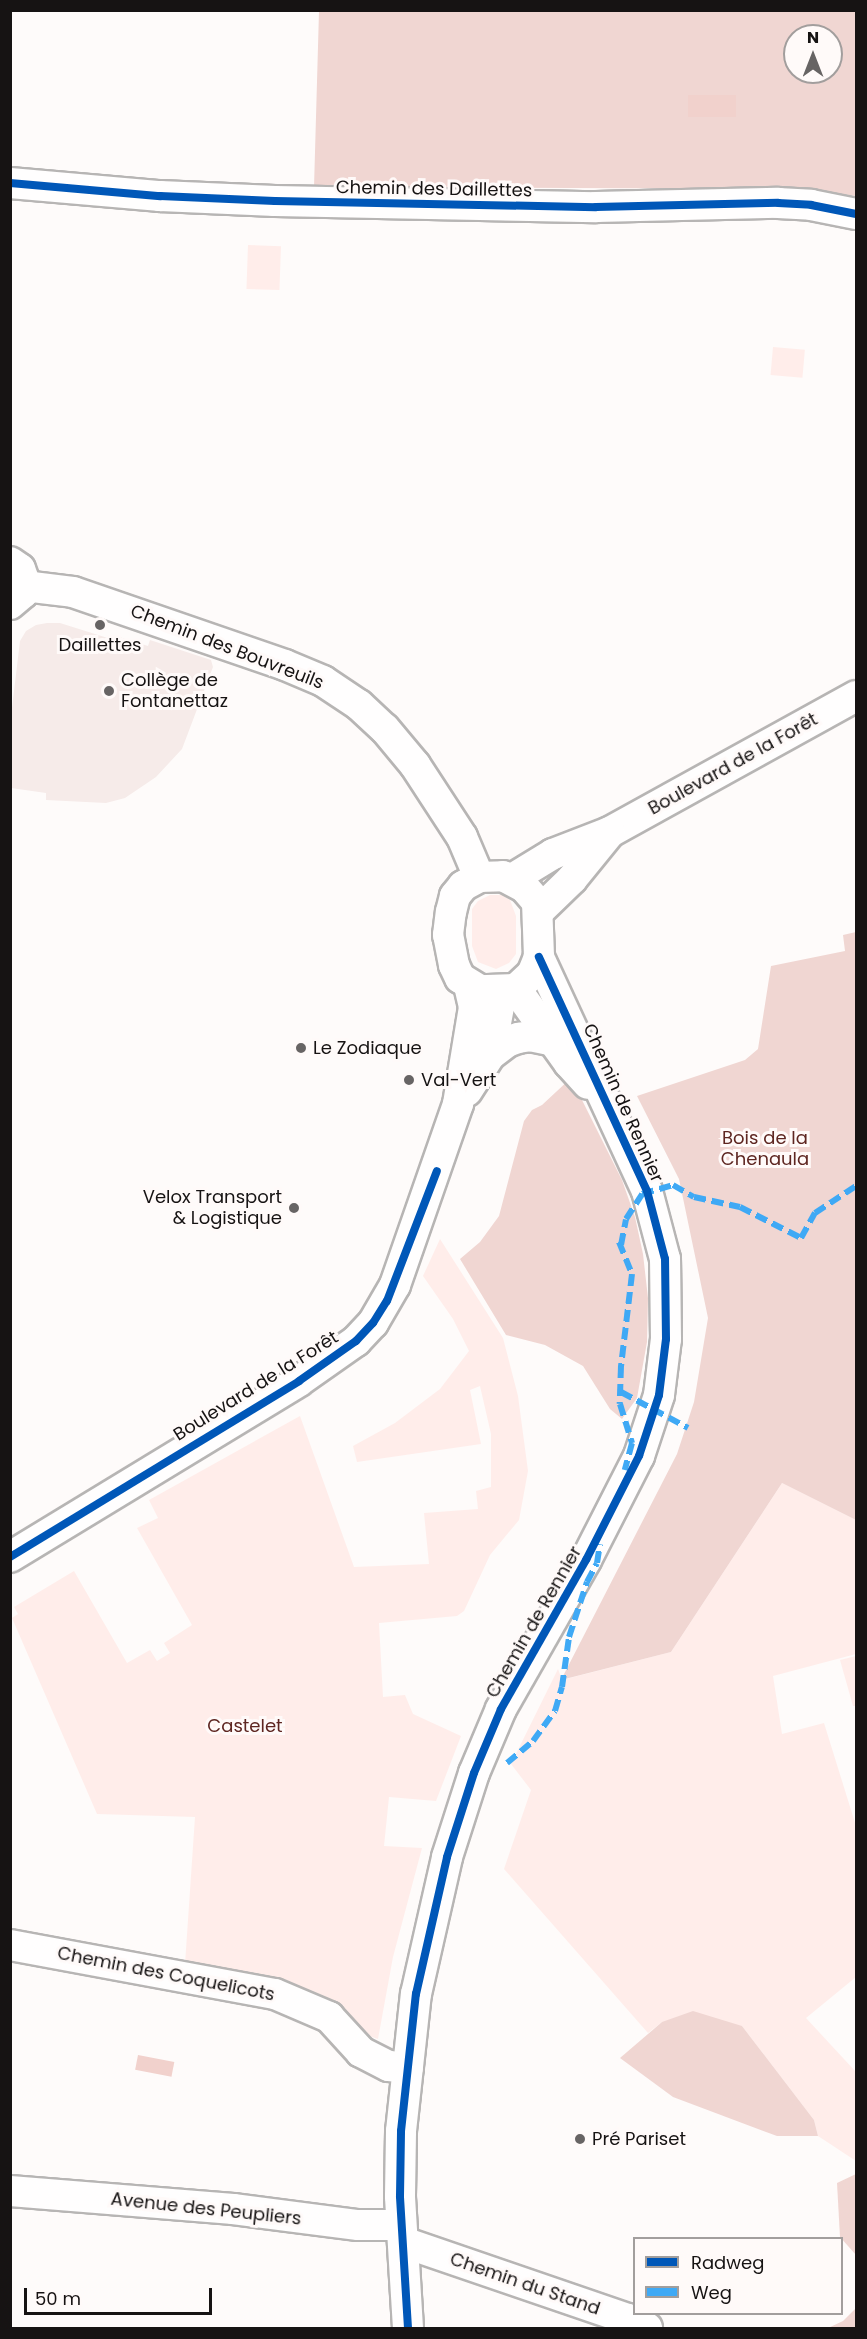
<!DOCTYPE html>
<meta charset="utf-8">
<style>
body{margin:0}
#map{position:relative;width:867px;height:2339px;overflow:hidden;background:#fefbfa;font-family:Poppins,sans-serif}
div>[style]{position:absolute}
.built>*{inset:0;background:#f6ebe9}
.green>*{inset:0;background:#ffedea;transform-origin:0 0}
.forest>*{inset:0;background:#f0d6d2}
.water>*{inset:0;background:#f1d1cc;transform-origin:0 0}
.roads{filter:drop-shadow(2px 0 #b7b5b4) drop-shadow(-2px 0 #b7b5b4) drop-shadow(0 2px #b7b5b4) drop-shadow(0 -2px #b7b5b4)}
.minor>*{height:30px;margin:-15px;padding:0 15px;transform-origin:15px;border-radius:15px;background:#fffefe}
.quiet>*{height:6px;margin-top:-3px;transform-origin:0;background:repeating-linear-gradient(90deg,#3fa9f5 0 12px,transparent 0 18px)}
.cycleway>*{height:8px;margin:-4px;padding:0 4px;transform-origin:4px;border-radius:4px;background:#0057b8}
.dots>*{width:16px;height:16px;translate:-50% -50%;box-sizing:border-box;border:3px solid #fffaf9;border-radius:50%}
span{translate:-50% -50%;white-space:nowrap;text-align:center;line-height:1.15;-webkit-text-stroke:6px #fffaf9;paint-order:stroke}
.street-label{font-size:18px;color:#161313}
.poi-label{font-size:18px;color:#161313}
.left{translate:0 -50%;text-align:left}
.right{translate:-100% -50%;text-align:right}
.park-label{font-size:18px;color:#5e2621}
.frame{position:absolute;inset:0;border:12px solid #161313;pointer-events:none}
.legend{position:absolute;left:633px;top:2237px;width:210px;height:78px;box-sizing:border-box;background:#fffaf9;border:2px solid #a29e9d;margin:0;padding:8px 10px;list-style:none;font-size:18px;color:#161313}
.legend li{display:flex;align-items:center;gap:12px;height:30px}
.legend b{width:30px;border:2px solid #a29e9d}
.north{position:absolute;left:783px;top:24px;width:60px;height:60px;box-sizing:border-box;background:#fffaf9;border:2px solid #a29e9d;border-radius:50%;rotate:0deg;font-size:16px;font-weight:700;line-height:24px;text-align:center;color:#161313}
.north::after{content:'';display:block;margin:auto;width:21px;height:27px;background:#676464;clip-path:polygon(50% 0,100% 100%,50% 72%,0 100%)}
.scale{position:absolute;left:24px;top:2288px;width:188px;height:27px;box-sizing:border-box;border:3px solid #161313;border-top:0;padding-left:8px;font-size:18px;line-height:21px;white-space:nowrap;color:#161313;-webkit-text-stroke:4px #fffaf9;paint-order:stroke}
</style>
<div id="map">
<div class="built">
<i style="clip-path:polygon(47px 623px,60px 623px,114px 640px,116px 636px,148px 646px,150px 640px,211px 660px,213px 667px,182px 749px,156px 777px,125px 798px,106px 803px,46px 800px,46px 793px,11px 788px,11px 716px,20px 641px,26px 631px,36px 625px)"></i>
</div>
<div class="green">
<i style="left:248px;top:245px;width:33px;height:44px;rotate:2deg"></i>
<i style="left:773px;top:347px;width:32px;height:28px;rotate:5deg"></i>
<i style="clip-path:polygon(490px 895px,502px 895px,510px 900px,516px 916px,516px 954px,509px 963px,496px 969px,478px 962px,472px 946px,472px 909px,478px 901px)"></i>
<i style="clip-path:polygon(440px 1239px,503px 1338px,518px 1396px,528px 1471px,519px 1520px,490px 1555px,464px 1611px,457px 1616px,379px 1623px,383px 1697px,405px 1695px,413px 1714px,461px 1736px,436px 1801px,389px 1797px,384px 1846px,422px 1848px,393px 1957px,378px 2039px,369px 2036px,343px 2011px,289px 1982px,185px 1964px,195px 1817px,97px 1814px,12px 1618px,18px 1614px,14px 1607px,74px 1571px,127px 1663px,150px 1650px,157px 1661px,170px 1653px,164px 1643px,192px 1625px,137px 1528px,158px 1518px,149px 1500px,300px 1416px,354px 1567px,429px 1564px,424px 1513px,478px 1509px,476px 1491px,491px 1487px,491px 1434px,480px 1386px,470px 1390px,481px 1444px,357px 1462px,353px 1446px,395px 1423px,440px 1389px,469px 1351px,453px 1319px,423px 1276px)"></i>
<i style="clip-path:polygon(782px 1483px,856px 1520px,856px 1654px,773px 1676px,782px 1734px,824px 1723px,856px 1826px,856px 1977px,806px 2018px,856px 2072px,856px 2161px,818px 2136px,814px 2120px,742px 2026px,662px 2022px,648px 2033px,504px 1869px,531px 1790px,511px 1764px,558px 1669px,562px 1680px,671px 1652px)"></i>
<i style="clip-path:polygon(856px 1656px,856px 1706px,853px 1706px,840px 1660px)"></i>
</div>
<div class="forest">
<i style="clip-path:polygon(evenodd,319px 11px,856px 11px,856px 196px,806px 189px,314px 187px,319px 11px,795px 36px,831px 36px,831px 72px,795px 72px,795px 36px)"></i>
<i style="clip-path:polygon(856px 932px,856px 1520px,782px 1483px,671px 1652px,561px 1680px,677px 1454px,694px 1402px,708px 1318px,679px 1179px,637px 1096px,745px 1060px,758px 1049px,771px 966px,845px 951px,843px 935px)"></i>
<i style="clip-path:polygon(571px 1078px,622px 1180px,635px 1217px,643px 1254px,648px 1298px,647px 1342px,637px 1398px,622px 1419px,610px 1409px,583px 1366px,545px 1345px,506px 1335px,460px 1259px,480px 1242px,499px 1216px,524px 1121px,532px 1110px,542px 1105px)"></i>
<i style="clip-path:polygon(693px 2011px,742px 2026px,814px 2120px,818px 2136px,777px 2136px,673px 2097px,620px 2058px,662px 2022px)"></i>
<i style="clip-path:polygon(856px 2174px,856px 2255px,840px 2237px,837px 2183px)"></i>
<i style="clip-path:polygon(856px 2308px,856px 2328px,828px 2328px,843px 2321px)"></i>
</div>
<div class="water">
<i style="left:688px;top:95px;width:48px;height:22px"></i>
<i style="left:138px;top:2055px;width:37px;height:15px;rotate:11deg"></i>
</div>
<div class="roads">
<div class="minor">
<i style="left:10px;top:183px;width:151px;rotate:5deg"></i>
<i style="left:160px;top:196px;width:115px;rotate:2.5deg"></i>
<i style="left:275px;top:201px;width:321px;rotate:1.1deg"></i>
<i style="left:596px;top:207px;width:182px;rotate:-1.3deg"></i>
<i style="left:778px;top:203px;width:33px;rotate:3deg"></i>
<i style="left:811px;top:205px;width:46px;rotate:11.3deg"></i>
<i style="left:10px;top:562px;width:12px;rotate:35deg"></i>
<i style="left:20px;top:569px;width:12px;rotate:70deg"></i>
<i style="left:24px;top:580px;width:13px;rotate:94deg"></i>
<i style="left:23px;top:593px;width:17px;rotate:140deg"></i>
<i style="left:24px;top:586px;width:49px;rotate:7deg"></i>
<i style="left:73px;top:592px;width:224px;rotate:19deg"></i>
<i style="left:285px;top:665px;width:41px;rotate:22.8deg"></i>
<i style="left:323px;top:681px;width:43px;rotate:33.7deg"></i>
<i style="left:359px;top:705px;width:35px;rotate:43deg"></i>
<i style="left:385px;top:729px;width:47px;rotate:50.2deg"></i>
<i style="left:415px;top:765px;width:86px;rotate:56.9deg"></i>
<i style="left:462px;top:837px;width:43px;rotate:67deg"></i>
<i style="left:503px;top:876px;width:24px;rotate:28deg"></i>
<i style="left:524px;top:887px;width:20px;rotate:49deg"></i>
<i style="left:537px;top:902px;width:55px;rotate:87.9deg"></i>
<i style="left:539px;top:957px;width:18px;rotate:112deg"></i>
<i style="left:532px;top:974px;width:22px;rotate:137deg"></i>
<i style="left:516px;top:989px;width:36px;rotate:178deg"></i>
<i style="left:480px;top:990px;width:23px;rotate:-149deg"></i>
<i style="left:460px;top:978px;width:14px;rotate:-115deg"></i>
<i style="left:454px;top:965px;width:31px;rotate:-101deg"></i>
<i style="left:448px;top:935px;width:23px;rotate:-83deg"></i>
<i style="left:451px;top:912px;width:16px;rotate:-76deg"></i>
<i style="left:455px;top:896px;width:13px;rotate:-51deg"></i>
<i style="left:463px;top:886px;width:18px;rotate:-29deg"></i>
<i style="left:479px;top:877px;width:24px;rotate:-2deg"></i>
<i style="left:512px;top:879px;width:48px;rotate:-31.4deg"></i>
<i style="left:553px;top:854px;width:61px;rotate:-21.1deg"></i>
<i style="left:610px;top:832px;width:281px;rotate:-28.9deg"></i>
<i style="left:539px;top:911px;width:46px;rotate:-44.1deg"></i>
<i style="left:572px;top:879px;width:60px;rotate:-51deg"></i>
<i style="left:516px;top:989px;width:91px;rotate:54.4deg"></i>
<i style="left:569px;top:1063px;width:28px;rotate:48deg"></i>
<i style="left:490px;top:1055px;width:21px;rotate:-37deg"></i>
<i style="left:507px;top:1042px;width:12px;rotate:-20deg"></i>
<i style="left:518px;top:1038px;width:12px;rotate:-9deg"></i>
<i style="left:530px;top:1036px;width:25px;rotate:12deg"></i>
<i style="left:467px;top:1091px;width:43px;rotate:-57.4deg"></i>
<i style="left:490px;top:1055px;width:65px;rotate:-79.4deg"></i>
<i style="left:10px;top:1557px;width:338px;rotate:-31.3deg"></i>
<i style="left:299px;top:1381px;width:70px;rotate:-35.1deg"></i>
<i style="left:356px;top:1341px;width:25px;rotate:-47deg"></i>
<i style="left:373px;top:1323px;width:44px;rotate:-59.9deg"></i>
<i style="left:395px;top:1285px;width:192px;rotate:-70.8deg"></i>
<i style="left:458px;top:1104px;width:98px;rotate:-80.6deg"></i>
<i style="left:474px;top:1007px;width:22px;rotate:-103deg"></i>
<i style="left:10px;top:1945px;width:269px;rotate:10.5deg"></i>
<i style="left:275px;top:1994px;width:59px;rotate:23.1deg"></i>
<i style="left:329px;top:2017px;width:47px;rotate:47.6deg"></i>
<i style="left:361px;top:2052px;width:31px;rotate:27deg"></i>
<i style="left:389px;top:2066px;width:19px;rotate:6deg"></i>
<i style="left:10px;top:2191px;width:224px;rotate:4.6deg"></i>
<i style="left:233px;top:2209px;width:126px;rotate:7.3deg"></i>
<i style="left:358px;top:2225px;width:43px"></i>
<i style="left:403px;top:2242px;width:238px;rotate:18.9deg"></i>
<i style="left:628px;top:2319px;width:21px;rotate:25deg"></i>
<i style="left:408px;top:2328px;width:132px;rotate:-93.5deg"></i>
<i style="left:400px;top:2196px;width:65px;rotate:-89.1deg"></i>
<i style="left:401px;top:2131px;width:138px;rotate:-83.8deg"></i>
<i style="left:416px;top:1994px;width:140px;rotate:-77.2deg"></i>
<i style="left:447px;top:1857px;width:88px;rotate:-72.2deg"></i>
<i style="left:474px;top:1773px;width:69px;rotate:-67.1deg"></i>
<i style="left:501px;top:1709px;width:172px;rotate:-60.3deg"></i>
<i style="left:586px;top:1560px;width:117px;rotate:-63deg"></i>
<i style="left:639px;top:1456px;width:64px;rotate:-71.8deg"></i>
<i style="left:659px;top:1395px;width:56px;rotate:-82.9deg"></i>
<i style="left:666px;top:1339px;width:80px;rotate:-90.7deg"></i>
<i style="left:665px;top:1259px;width:70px;rotate:-104.8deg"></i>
<i style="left:647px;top:1191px;width:258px;rotate:-114.8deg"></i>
</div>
</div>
<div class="quiet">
<i style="left:619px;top:1242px;width:35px;rotate:68deg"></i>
<i style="left:632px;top:1274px;width:93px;rotate:96.8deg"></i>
<i style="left:621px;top:1366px;width:38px;rotate:92deg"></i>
<i style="left:620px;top:1404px;width:41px;rotate:72.9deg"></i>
<i style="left:632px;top:1443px;width:28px;rotate:105deg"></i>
<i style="left:621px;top:1245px;width:26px;rotate:-79deg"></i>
<i style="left:626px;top:1219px;width:30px;rotate:-57deg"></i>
<i style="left:642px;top:1194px;width:32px;rotate:-16deg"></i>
<i style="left:673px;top:1185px;width:24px;rotate:30deg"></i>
<i style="left:694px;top:1197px;width:47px;rotate:12.3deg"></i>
<i style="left:740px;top:1207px;width:68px;rotate:26.9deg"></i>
<i style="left:801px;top:1238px;width:29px;rotate:-61deg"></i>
<i style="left:815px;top:1213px;width:49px;rotate:-33.4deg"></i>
<i style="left:621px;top:1392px;width:76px;rotate:28.2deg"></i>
<i style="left:507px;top:1763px;width:34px;rotate:-40deg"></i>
<i style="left:533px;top:1741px;width:37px;rotate:-54deg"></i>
<i style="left:555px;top:1711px;width:25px;rotate:-74deg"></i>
<i style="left:562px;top:1687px;width:50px;rotate:-82deg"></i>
<i style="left:569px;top:1637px;width:58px;rotate:-71.9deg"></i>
<i style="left:587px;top:1582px;width:21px;rotate:-62deg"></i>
<i style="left:597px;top:1563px;width:19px;rotate:-81deg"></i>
</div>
<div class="cycleway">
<i style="left:10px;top:183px;width:151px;rotate:5deg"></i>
<i style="left:160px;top:196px;width:115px;rotate:2.5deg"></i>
<i style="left:275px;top:201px;width:321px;rotate:1.1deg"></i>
<i style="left:596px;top:207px;width:182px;rotate:-1.3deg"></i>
<i style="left:778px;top:203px;width:33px;rotate:3deg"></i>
<i style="left:811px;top:205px;width:46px;rotate:11.3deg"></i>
<i style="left:10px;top:1557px;width:338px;rotate:-31.3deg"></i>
<i style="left:299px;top:1381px;width:70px;rotate:-35.1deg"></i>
<i style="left:356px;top:1341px;width:25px;rotate:-47deg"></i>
<i style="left:373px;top:1323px;width:26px;rotate:-58deg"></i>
<i style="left:387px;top:1301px;width:139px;rotate:-69deg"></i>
<i style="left:408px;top:2328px;width:132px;rotate:-93.5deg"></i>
<i style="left:400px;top:2196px;width:65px;rotate:-89.1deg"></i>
<i style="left:401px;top:2131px;width:138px;rotate:-83.8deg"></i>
<i style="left:416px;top:1994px;width:140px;rotate:-77.2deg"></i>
<i style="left:447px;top:1857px;width:88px;rotate:-72.2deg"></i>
<i style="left:474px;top:1773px;width:69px;rotate:-67.1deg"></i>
<i style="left:501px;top:1709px;width:172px;rotate:-60.3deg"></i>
<i style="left:586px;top:1560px;width:117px;rotate:-63deg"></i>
<i style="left:639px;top:1456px;width:64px;rotate:-71.8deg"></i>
<i style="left:659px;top:1395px;width:56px;rotate:-82.9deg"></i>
<i style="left:666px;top:1339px;width:80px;rotate:-90.7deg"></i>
<i style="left:665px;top:1259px;width:70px;rotate:-104.8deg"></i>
<i style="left:647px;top:1191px;width:258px;rotate:-114.8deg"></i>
</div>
<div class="dots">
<i style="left:100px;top:625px;background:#676464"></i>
<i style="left:109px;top:691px;background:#676464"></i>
<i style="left:301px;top:1048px;background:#676464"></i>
<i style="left:409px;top:1080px;background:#676464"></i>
<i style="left:294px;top:1208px;background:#676464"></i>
<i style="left:580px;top:2139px;background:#676464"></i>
</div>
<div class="street-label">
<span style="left:434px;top:189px;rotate:1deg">Chemin des Daillettes</span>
<span style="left:227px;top:647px;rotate:21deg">Chemin des Bouvreuils</span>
<span style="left:733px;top:764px;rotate:-29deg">Boulevard de la Forêt</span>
<span style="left:623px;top:1103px;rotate:66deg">Chemin de Rennier</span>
<span style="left:256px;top:1386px;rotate:-32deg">Boulevard de la Forêt</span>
<span style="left:534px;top:1622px;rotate:-60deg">Chemin de Rennier</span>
<span style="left:166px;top:1974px;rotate:11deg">Chemin des Coquelicots</span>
<span style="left:206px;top:2209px;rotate:6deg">Avenue des Peupliers</span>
<span style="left:525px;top:2284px;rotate:19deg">Chemin du Stand</span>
</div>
<div class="poi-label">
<span style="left:100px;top:645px">Daillettes</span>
<span class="left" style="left:121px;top:691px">Collège de<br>Fontanettaz</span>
<span class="left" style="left:313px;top:1048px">Le Zodiaque</span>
<span class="left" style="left:421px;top:1080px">Val-Vert</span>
<span class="right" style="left:282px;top:1208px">Velox Transport<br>&amp; Logistique</span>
<span class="left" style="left:592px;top:2139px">Pré Pariset</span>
</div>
<div class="park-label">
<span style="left:765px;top:1149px">Bois de la<br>Chenaula</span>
<span style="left:245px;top:1726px">Castelet</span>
</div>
<div class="frame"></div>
<ul class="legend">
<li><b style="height:8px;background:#0057b8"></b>Radweg</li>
<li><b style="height:8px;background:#3fa9f5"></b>Weg</li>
</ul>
<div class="north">N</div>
<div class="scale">50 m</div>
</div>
